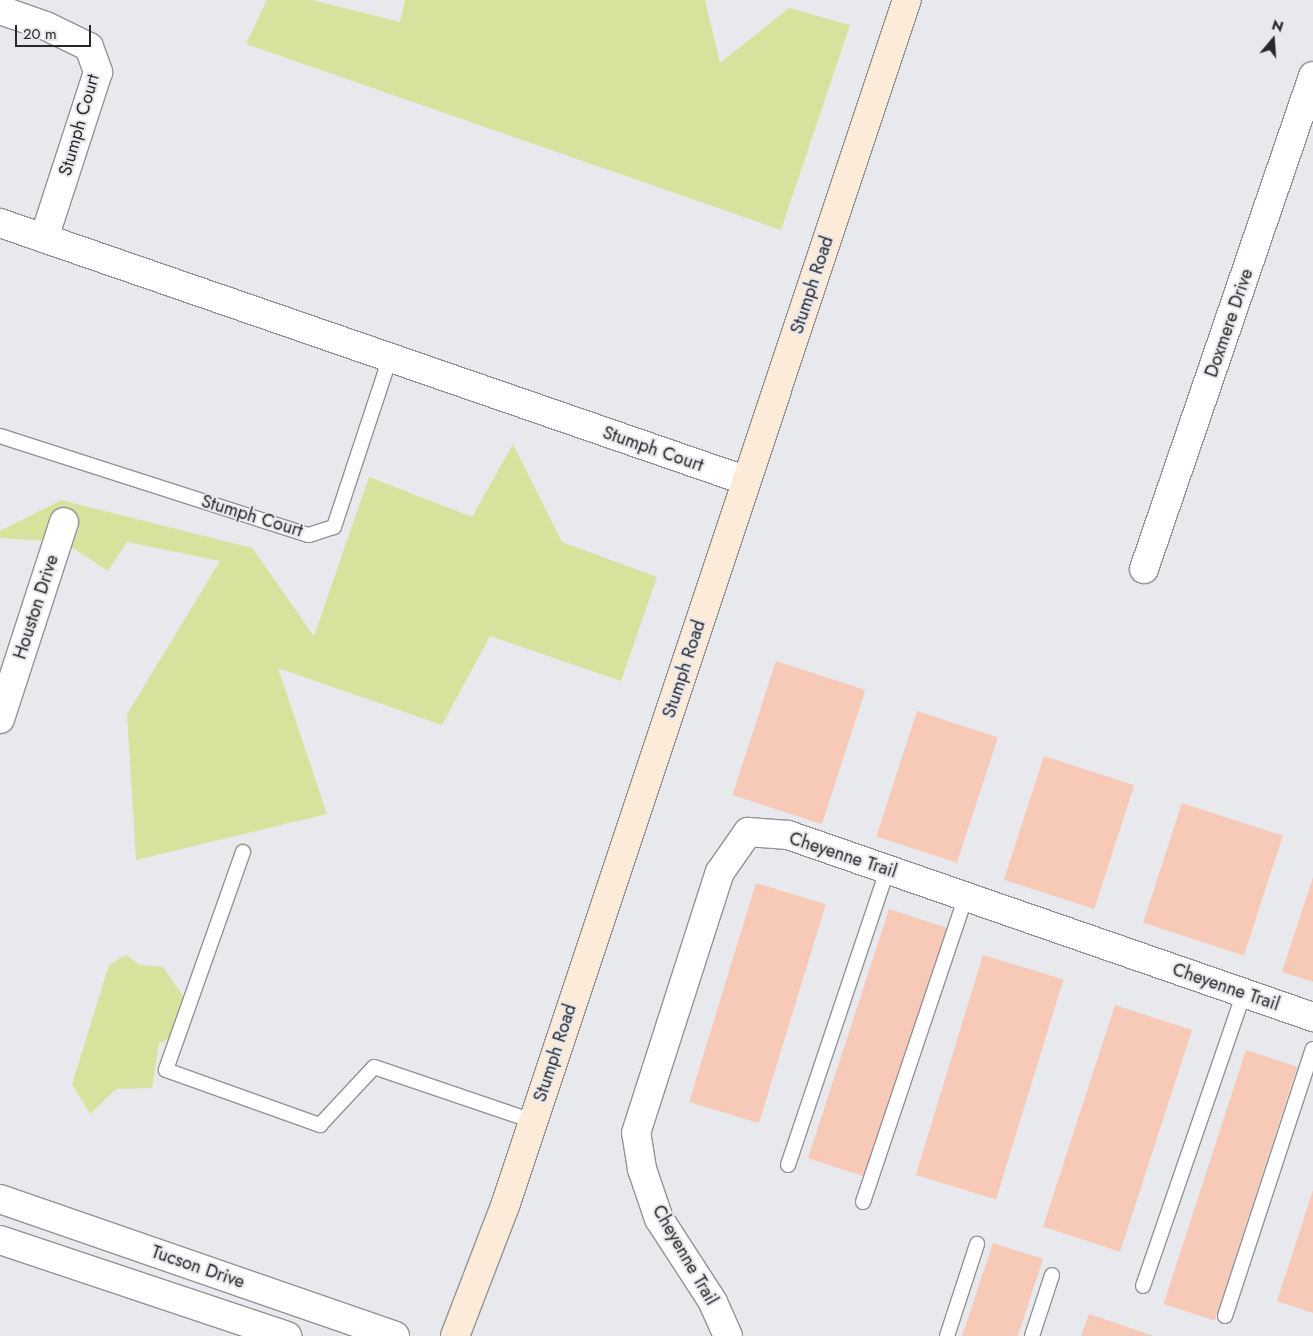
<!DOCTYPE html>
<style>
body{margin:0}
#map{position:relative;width:1313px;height:1336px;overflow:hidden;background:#e8e9ed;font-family:Jost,sans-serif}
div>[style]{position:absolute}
.green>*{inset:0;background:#d6e39d}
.building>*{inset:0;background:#f7cab7;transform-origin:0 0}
.roads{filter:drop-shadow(1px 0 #929396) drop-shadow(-1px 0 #929396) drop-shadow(0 1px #929396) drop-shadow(0 -1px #929396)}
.lane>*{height:14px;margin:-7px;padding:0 7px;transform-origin:7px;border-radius:7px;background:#fff}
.street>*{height:28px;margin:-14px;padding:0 14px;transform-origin:14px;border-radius:14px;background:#fff}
.secondary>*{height:28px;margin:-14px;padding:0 14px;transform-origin:14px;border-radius:14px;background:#fdebd9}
span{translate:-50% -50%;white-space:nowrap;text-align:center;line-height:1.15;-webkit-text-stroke:4px #e8e9ed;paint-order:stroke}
.street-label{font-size:18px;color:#28282a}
.north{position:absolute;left:1248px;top:15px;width:50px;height:50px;-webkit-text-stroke:4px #e8e9ed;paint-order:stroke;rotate:18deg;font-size:14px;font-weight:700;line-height:20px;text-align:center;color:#28282a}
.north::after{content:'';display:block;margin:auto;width:18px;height:22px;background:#28282a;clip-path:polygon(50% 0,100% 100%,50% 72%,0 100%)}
.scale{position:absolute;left:15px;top:25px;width:76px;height:22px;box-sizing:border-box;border:2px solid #28282a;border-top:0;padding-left:6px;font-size:15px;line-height:18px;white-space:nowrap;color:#28282a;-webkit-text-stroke:4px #e8e9ed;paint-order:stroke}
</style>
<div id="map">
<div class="green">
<i style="clip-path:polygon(267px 0,312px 0,400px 22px,405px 0,705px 0,720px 63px,789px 8px,850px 25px,781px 230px,246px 44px)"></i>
<i style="clip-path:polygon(513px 444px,562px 542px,657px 577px,621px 681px,490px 636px,442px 725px,278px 668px,327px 814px,136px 860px,127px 714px,220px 561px,127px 542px,108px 571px,64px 542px,0 538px,0 531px,61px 500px,252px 548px,314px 636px,369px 477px,472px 517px)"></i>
<i style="clip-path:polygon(126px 955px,140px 965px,163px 967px,183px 996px,184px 1033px,159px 1043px,152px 1088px,116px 1089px,90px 1114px,72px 1084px,109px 965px)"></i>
</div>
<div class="building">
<i style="left:776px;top:661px;width:94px;height:141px;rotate:18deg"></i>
<i style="left:917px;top:711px;width:85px;height:132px;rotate:18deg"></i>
<i style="left:1044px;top:756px;width:95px;height:130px;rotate:18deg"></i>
<i style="left:1182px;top:803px;width:106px;height:126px;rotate:18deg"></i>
<i style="clip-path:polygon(1313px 877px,1313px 982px,1282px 972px)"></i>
<i style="left:756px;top:883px;width:73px;height:229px;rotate:17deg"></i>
<i style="left:889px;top:909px;width:62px;height:262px;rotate:18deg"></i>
<i style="left:983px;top:955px;width:84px;height:230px;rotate:17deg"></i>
<i style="left:1115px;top:1005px;width:81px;height:233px;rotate:18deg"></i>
<i style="left:1246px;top:1050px;width:54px;height:267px;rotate:18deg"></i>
<i style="clip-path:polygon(1313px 1190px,1313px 1313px,1277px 1301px)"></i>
<i style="clip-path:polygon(993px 1243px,1043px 1259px,1018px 1336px,962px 1336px)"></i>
<i style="clip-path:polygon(1089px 1314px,1154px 1336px,1081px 1336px)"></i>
</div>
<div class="roads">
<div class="lane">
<i style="left:0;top:436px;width:324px;rotate:17.8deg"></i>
<i style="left:309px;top:535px;width:26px;rotate:-18deg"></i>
<i style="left:334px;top:527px;width:178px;rotate:-71.7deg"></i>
<i style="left:243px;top:852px;width:231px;rotate:109.5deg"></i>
<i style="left:166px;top:1070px;width:164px;rotate:19.7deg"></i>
<i style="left:320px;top:1125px;width:79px;rotate:-47deg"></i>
<i style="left:374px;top:1067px;width:168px;rotate:18.8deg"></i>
<i style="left:788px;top:1165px;width:311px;rotate:-71.4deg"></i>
<i style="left:863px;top:1202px;width:323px;rotate:-71.4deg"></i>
<i style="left:1143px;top:1286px;width:310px;rotate:-71deg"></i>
<i style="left:1225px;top:1316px;width:281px;rotate:-71.8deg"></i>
<i style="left:947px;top:1336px;width:97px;rotate:-71.9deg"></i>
<i style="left:1032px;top:1336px;width:64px;rotate:-71.8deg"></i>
</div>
<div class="street">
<i style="left:0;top:10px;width:49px;rotate:19.2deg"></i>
<i style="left:46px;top:26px;width:48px;rotate:26deg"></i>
<i style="left:89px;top:47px;width:27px;rotate:70deg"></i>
<i style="left:98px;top:72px;width:175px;rotate:108deg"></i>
<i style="left:0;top:223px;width:790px;rotate:19.05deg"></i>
<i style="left:1144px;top:569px;width:521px;rotate:-71.08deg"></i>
<i style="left:0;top:719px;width:207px;rotate:-72deg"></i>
<i style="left:0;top:1199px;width:418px;rotate:19.1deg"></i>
<i style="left:0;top:1240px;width:303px;rotate:18.5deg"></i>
<i style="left:728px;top:1336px;width:37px;rotate:-114deg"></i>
<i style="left:713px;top:1302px;width:99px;rotate:-123deg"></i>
<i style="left:659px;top:1219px;width:53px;rotate:-108.8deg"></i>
<i style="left:642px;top:1169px;width:36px;rotate:-99deg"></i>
<i style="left:636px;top:1133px;width:274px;rotate:-72.2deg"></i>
<i style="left:720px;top:872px;width:49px;rotate:-55deg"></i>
<i style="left:748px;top:832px;width:40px;rotate:4.3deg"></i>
<i style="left:788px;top:835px;width:556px;rotate:19.12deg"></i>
</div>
<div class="secondary">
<i style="left:455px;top:1336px;width:142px;rotate:-69deg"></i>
<i style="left:506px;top:1203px;width:1268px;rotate:-71.57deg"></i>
</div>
</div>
<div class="street-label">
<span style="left:79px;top:125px;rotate:-74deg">Stumph Court</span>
<span style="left:812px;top:285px;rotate:-72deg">Stumph Road</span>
<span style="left:1229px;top:323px;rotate:-71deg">Doxmere Drive</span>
<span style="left:653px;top:449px;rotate:19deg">Stumph Court</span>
<span style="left:252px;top:516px;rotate:17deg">Stumph Court</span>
<span style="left:36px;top:607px;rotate:-72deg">Houston Drive</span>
<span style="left:684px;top:669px;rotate:-72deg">Stumph Road</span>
<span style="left:843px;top:855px;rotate:18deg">Cheyenne Trail</span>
<span style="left:1226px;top:987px;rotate:19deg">Cheyenne Trail</span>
<span style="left:555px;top:1053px;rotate:-72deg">Stumph Road</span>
<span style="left:685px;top:1255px;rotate:60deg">Cheyenne Trail</span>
<span style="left:198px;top:1267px;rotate:19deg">Tucson Drive</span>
</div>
<div class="north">N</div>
<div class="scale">20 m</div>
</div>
